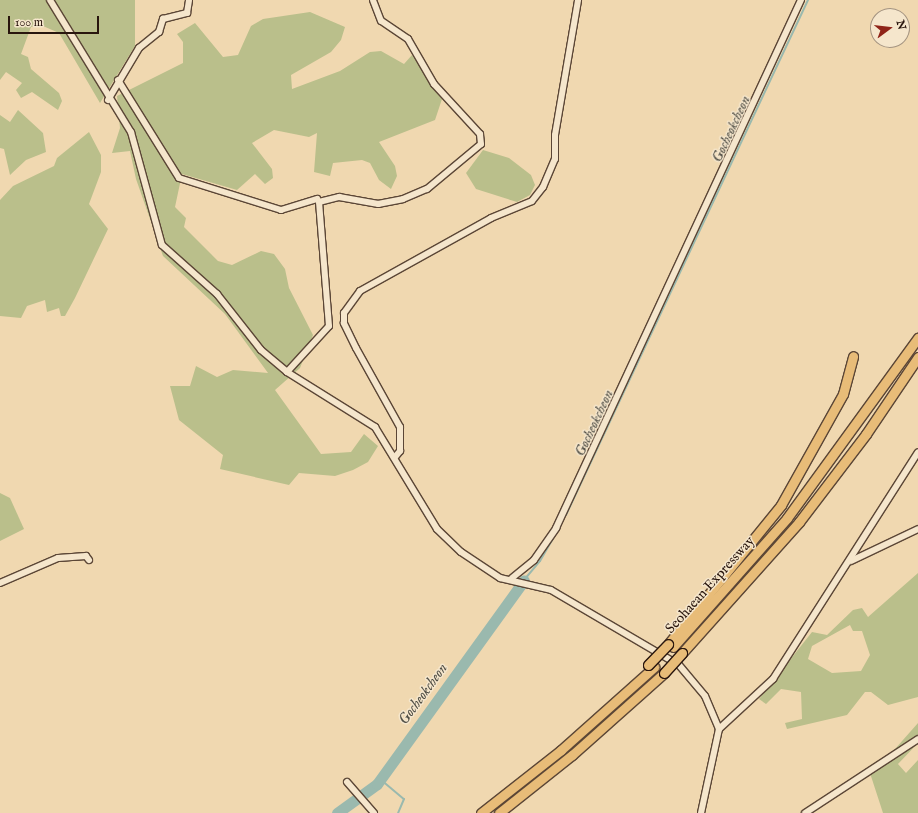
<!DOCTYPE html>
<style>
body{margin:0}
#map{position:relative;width:918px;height:813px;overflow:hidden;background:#f0d8b0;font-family:"IM FELL English",serif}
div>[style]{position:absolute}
.green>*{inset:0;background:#babf8b}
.stream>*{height:2px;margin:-1px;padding:0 1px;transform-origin:1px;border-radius:1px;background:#9ab9ae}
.river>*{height:11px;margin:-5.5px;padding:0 5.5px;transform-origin:5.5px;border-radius:5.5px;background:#9ab9ae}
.roads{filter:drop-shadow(1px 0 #5b4636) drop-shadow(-1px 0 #5b4636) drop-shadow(0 1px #5b4636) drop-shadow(0 -1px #5b4636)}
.minor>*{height:6px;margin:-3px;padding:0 3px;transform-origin:3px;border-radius:3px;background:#f5e6cc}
.highway>*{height:9px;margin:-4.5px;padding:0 4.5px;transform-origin:4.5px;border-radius:4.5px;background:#e8bc78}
.bridges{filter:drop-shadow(1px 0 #29160e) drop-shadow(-1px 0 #29160e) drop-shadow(0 1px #29160e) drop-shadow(0 -1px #29160e)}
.highway-bridge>*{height:9px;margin:-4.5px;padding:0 4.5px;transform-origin:4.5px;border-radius:4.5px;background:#e8bc78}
span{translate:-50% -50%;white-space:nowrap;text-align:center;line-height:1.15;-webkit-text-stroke:3px #f5e6cc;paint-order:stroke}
.street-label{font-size:14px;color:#29160e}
.water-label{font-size:15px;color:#514f46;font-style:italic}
.north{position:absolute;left:870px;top:8px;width:40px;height:40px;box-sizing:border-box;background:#f5e6cc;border:1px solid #a39380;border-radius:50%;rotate:75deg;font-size:11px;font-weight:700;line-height:16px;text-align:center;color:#29160e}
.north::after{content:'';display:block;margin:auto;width:14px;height:18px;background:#8f2418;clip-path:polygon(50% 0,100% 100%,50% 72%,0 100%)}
.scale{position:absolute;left:8px;top:16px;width:91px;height:18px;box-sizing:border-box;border:2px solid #29160e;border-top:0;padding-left:5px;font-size:12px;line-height:14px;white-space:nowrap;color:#29160e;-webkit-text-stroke:3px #f5e6cc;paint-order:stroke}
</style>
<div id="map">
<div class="green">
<i style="clip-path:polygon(0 0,135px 0,135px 46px,100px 103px,59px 33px,43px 26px,31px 27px,21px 54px,28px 57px,31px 69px,59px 93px,62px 101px,58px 110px,32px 92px,21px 98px,16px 90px,22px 83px,6px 72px,0 80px)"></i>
<i style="clip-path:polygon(310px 12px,345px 27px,341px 40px,331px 52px,291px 75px,292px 89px,340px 71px,370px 52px,381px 51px,404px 64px,412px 55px,442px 99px,435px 120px,379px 142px,395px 166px,397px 176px,391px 189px,379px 180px,370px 163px,362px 160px,333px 163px,330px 176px,314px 172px,317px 133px,309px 137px,274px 130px,252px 143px,272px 169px,273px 178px,265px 184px,255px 174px,237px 190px,182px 174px,175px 207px,186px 218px,184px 227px,218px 261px,232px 265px,261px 251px,274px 254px,285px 269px,289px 288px,313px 335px,300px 368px,275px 390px,311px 440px,321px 454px,351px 452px,364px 434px,378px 446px,368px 462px,353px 470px,335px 476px,299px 473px,289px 485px,220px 469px,223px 455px,179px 420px,170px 386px,190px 386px,196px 366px,217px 377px,233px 370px,268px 373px,225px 314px,163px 256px,136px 179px,130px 151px,112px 153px,120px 128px,117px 96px,183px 63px,183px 42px,177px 34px,195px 23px,223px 57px,238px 55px,251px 26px,263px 19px)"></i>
<i style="clip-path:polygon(18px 110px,43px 133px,46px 152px,26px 160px,10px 175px,4px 149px,0 148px,0 115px,10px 122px)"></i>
<i style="clip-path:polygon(89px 132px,101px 155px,101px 172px,89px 204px,108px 229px,75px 298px,65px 316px,61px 316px,59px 308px,47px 312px,45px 300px,27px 306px,21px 318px,0 316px,0 200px,13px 186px,54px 166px,57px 158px)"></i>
<i style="clip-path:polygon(483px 150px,509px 158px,531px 175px,535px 185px,530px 195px,517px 202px,476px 189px,466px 173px)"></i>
<i style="clip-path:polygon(0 493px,10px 498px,24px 529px,0 541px)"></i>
<i style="clip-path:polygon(evenodd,918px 573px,918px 697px,888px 705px,871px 692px,865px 692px,847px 715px,787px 729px,785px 723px,802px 719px,801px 692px,781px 689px,766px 704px,759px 699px,812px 632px,827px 635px,853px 610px,862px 608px,868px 617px,918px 573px,850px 625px,853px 631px,862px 631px,870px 655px,861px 671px,832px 673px,808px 659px,812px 646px,850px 625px)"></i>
<i style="clip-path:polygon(918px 723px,918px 743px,898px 764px,906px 773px,918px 760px,918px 813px,883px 813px,869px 770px,895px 749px)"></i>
</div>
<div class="stream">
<i style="left:566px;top:515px;width:569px;rotate:-64.83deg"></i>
<i style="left:524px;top:580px;width:25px;rotate:-50deg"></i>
<i style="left:540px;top:561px;width:34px;rotate:-60deg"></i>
<i style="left:380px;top:779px;width:31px;rotate:40deg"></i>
<i style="left:404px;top:799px;width:15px;rotate:113deg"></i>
</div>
<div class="river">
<i style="left:337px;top:813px;width:49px;rotate:-35.9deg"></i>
<i style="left:377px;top:784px;width:251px;rotate:-54.2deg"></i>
</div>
<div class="roads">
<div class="minor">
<i style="left:50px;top:0;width:155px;rotate:58.5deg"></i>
<i style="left:131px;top:132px;width:117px;rotate:74.7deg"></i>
<i style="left:162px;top:245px;width:74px;rotate:41.7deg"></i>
<i style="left:217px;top:294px;width:71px;rotate:51.8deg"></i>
<i style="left:261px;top:350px;width:34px;rotate:40deg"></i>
<i style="left:287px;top:372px;width:104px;rotate:32deg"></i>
<i style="left:375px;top:427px;width:119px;rotate:58.7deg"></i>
<i style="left:437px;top:529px;width:33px;rotate:44deg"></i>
<i style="left:461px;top:552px;width:47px;rotate:33.7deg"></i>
<i style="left:500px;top:578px;width:52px;rotate:13.2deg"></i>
<i style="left:551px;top:590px;width:148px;rotate:30.4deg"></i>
<i style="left:679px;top:665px;width:40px;rotate:50deg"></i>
<i style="left:705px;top:696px;width:36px;rotate:67deg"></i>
<i style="left:118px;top:80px;width:115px;rotate:58.1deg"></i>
<i style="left:179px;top:178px;width:107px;rotate:17.4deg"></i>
<i style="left:281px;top:210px;width:38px;rotate:-17deg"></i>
<i style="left:108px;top:100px;width:61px;rotate:-59.2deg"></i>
<i style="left:139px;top:48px;width:26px;rotate:-39deg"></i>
<i style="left:159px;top:32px;width:14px;rotate:-73deg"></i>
<i style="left:163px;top:19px;width:25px;rotate:-14deg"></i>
<i style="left:187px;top:13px;width:13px;rotate:-81deg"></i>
<i style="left:287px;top:372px;width:62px;rotate:-47.6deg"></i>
<i style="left:329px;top:326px;width:124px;rotate:-94.6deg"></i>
<i style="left:319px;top:202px;width:21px;rotate:-14deg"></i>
<i style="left:339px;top:197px;width:40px;rotate:10deg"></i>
<i style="left:378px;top:204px;width:25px;rotate:-11deg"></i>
<i style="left:403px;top:199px;width:26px;rotate:-23deg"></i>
<i style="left:427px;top:189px;width:70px;rotate:-39.8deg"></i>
<i style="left:481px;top:144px;width:10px;rotate:-96deg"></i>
<i style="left:480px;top:134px;width:68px;rotate:-132.6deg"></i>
<i style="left:434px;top:84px;width:52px;rotate:-120deg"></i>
<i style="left:408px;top:39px;width:32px;rotate:-146deg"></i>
<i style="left:381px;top:21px;width:22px;rotate:-111deg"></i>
<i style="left:395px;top:457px;width:8px;rotate:-50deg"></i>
<i style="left:400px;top:451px;width:24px;rotate:-90deg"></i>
<i style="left:400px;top:427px;width:90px;rotate:-119.1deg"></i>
<i style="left:356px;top:348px;width:28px;rotate:-116deg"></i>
<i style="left:344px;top:323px;width:10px;rotate:-90deg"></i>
<i style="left:344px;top:313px;width:27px;rotate:-54deg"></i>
<i style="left:360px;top:291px;width:150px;rotate:-29.1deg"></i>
<i style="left:491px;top:218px;width:44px;rotate:-22.5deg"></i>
<i style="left:532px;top:201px;width:18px;rotate:-52deg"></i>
<i style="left:543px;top:187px;width:30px;rotate:-67deg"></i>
<i style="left:555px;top:159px;width:24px;rotate:-90deg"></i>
<i style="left:555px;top:135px;width:137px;rotate:-80.3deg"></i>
<i style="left:851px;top:561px;width:74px;rotate:-25.5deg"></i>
<i style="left:512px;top:578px;width:28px;rotate:-39deg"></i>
<i style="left:534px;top:560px;width:39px;rotate:-55deg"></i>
<i style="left:556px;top:528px;width:582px;rotate:-65.11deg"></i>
<i style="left:0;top:583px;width:63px;rotate:-23.3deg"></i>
<i style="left:58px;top:558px;width:28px;rotate:-4deg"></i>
<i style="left:86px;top:556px;width:5px;rotate:53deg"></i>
<i style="left:347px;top:782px;width:41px;rotate:48.9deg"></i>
<i style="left:701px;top:813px;width:86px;rotate:-77.9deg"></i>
<i style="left:719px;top:729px;width:74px;rotate:-42.8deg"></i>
<i style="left:773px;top:679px;width:269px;rotate:-57.4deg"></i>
<i style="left:805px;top:813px;width:135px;rotate:-33.2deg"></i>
</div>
<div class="highway">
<i style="left:669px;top:643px;width:178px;rotate:-50.9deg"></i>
<i style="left:781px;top:505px;width:127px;rotate:-60.8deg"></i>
<i style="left:843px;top:394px;width:39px;rotate:-75deg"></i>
<i style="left:673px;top:647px;width:172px;rotate:-48.5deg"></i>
<i style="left:787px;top:518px;width:223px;rotate:-54deg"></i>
<i style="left:682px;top:653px;width:176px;rotate:-48.2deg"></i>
<i style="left:799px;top:522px;width:111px;rotate:-52.7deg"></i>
<i style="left:866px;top:434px;width:93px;rotate:-56deg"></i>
<i style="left:481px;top:813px;width:102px;rotate:-38.2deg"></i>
<i style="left:561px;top:750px;width:125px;rotate:-41.7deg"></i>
<i style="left:499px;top:813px;width:93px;rotate:-38.5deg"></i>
<i style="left:572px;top:755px;width:123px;rotate:-41.7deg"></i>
</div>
</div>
<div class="bridges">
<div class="highway-bridge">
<i style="left:648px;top:665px;width:29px;rotate:-46deg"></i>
<i style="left:664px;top:673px;width:27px;rotate:-48deg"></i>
</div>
</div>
<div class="street-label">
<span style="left:710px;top:585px;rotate:-48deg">Seohaean Expressway</span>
</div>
<div class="water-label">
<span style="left:731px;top:129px;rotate:-65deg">Gocheokcheon</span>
<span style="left:594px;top:423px;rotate:-65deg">Gocheokcheon</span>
<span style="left:423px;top:694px;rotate:-54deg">Gocheokcheon</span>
</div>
<div class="north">N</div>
<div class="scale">100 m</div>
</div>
